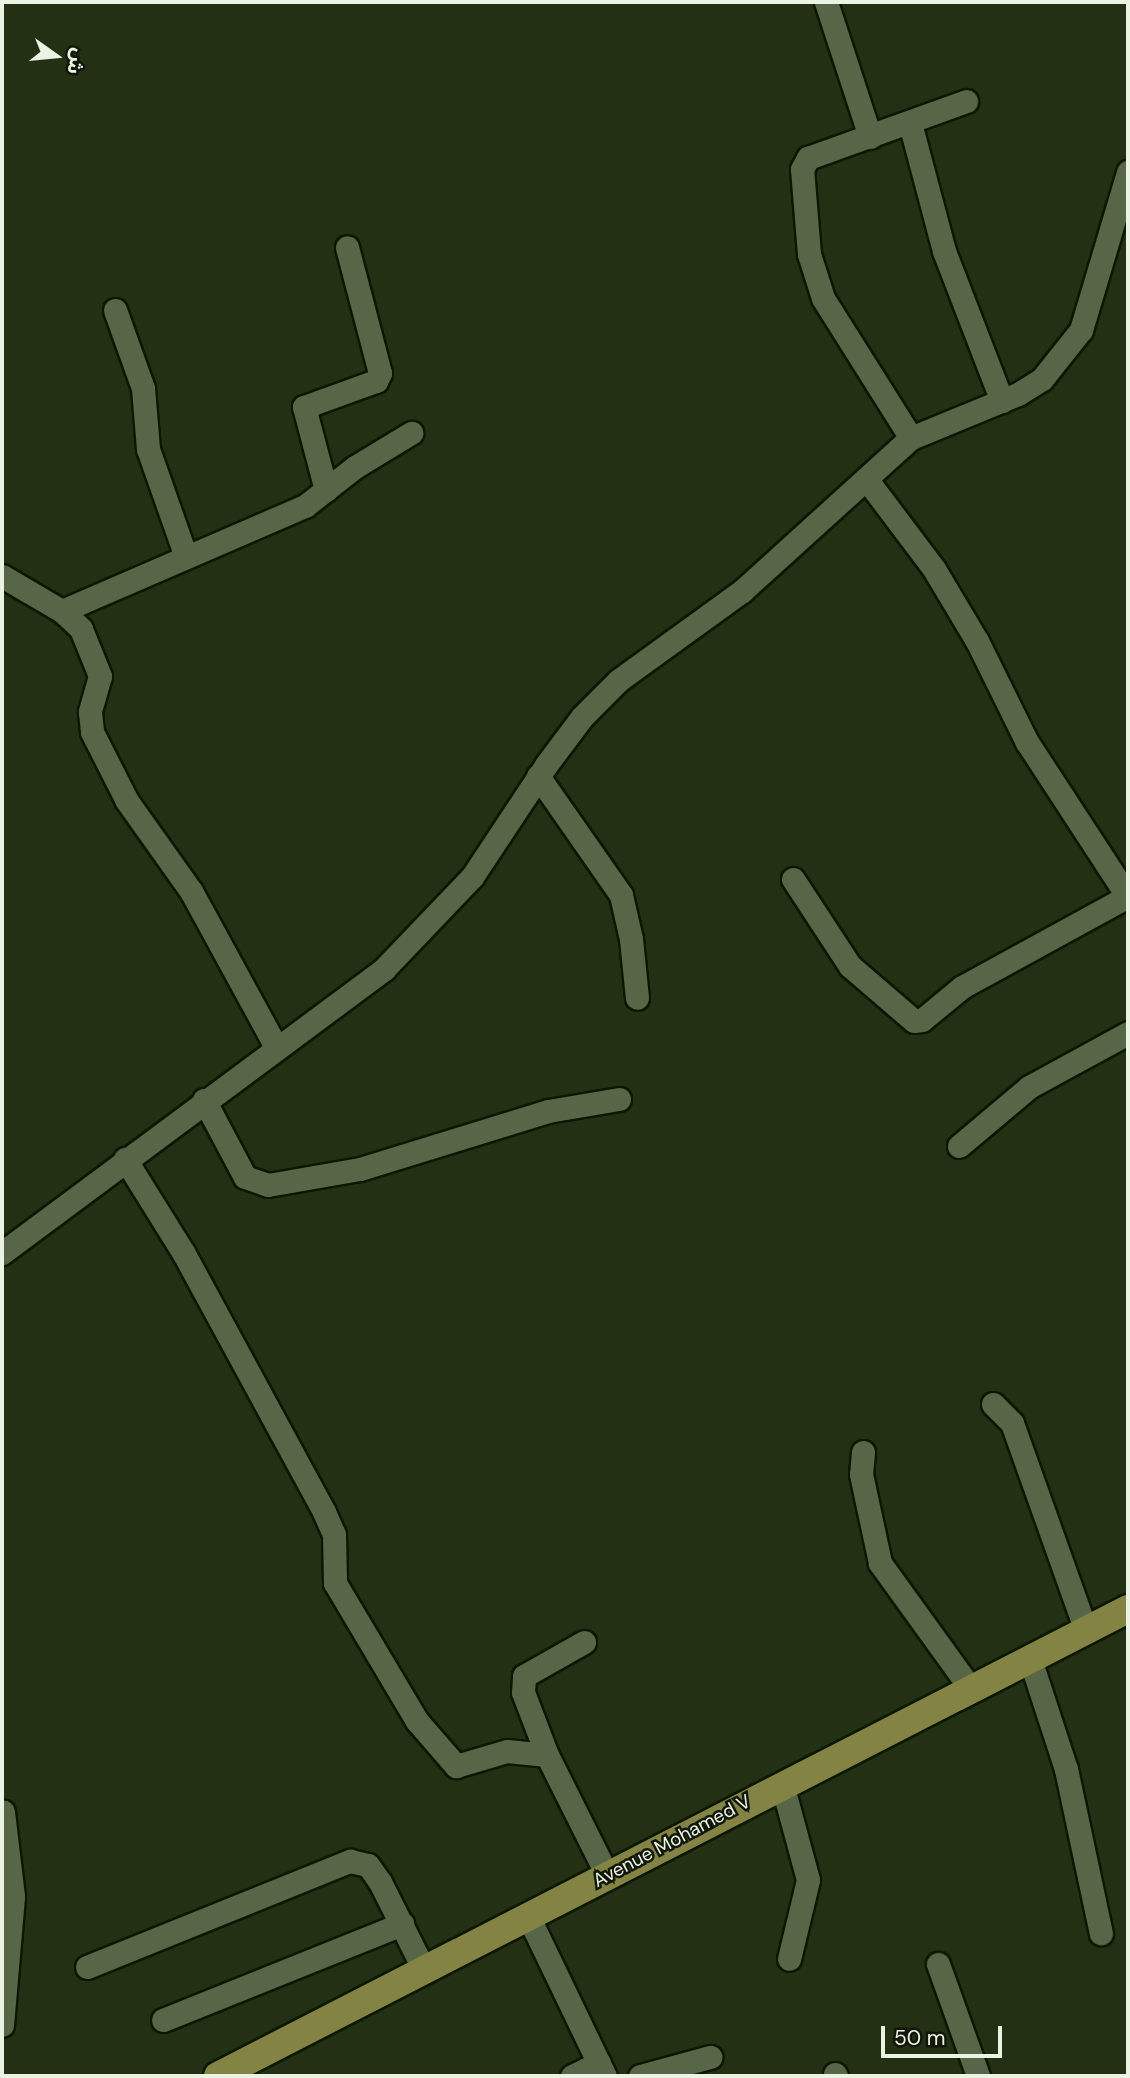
<!DOCTYPE html>
<meta charset="utf-8">
<style>
body{margin:0}
#map{position:relative;width:1130px;height:2078px;overflow:hidden;background:#233014;font-family:"DM Sans","Noto Sans Arabic",sans-serif}
div>[style]{position:absolute}
.roads{filter:drop-shadow(2px 0 #0c1700) drop-shadow(-2px 0 #0c1700) drop-shadow(0 2px #0c1700) drop-shadow(0 -2px #0c1700)}
.minor>*{height:23px;margin:-11.5px;padding:0 11.5px;transform-origin:11.5px;border-radius:11.5px;background:#576647}
.major>*{height:28px;margin:-14px;padding:0 14px;transform-origin:14px;border-radius:14px;background:#838443}
span{translate:-50% -50%;white-space:nowrap;text-align:center;line-height:1.15;-webkit-text-stroke:5px #101609;paint-order:stroke}
.street-label{font-size:19px;color:#ebf3e2}
.frame{position:absolute;inset:0;border:4px solid #ebf3e2;pointer-events:none}
.north{position:absolute;left:21px;top:21px;width:70px;height:70px;-webkit-text-stroke:5px #101609;paint-order:stroke;rotate:105deg;font-size:19px;font-weight:700;line-height:28px;text-align:center;color:#ebf3e2}
.north::after{content:'';display:block;margin:auto;width:24px;height:32px;background:#ebf3e2;clip-path:polygon(50% 0,100% 100%,50% 72%,0 100%)}
.scale{position:absolute;left:881px;top:2026px;width:121px;height:32px;box-sizing:border-box;border:4px solid #ebf3e2;border-top:0;padding-left:9px;font-size:21px;line-height:24px;white-space:nowrap;color:#ebf3e2;-webkit-text-stroke:5px #101609;paint-order:stroke}
</style>
<div id="map">
<div class="roads">
<div class="minor">
<i style="left:826px;top:2px;width:142px;rotate:71.9deg"></i>
<i style="left:910px;top:123px;width:132px;rotate:75.1deg"></i>
<i style="left:944px;top:251px;width:161px;rotate:68.9deg"></i>
<i style="left:115px;top:310px;width:83px;rotate:70.3deg"></i>
<i style="left:143px;top:388px;width:61px;rotate:85.3deg"></i>
<i style="left:148px;top:449px;width:114px;rotate:70.6deg"></i>
<i style="left:911px;top:438px;width:165px;rotate:-122.2deg"></i>
<i style="left:823px;top:298px;width:46px;rotate:-107.7deg"></i>
<i style="left:809px;top:254px;width:85px;rotate:-94.7deg"></i>
<i style="left:802px;top:169px;width:13px;rotate:-61deg"></i>
<i style="left:808px;top:158px;width:168px;rotate:-19.8deg"></i>
<i style="left:867px;top:480px;width:111px;rotate:53deg"></i>
<i style="left:934px;top:569px;width:84px;rotate:59.2deg"></i>
<i style="left:977px;top:641px;width:113px;rotate:63.7deg"></i>
<i style="left:1027px;top:742px;width:185px;rotate:56.9deg"></i>
<i style="left:326px;top:490px;width:86px;rotate:-104.8deg"></i>
<i style="left:304px;top:407px;width:77px;rotate:-19.9deg"></i>
<i style="left:376px;top:381px;width:9px;rotate:-63deg"></i>
<i style="left:380px;top:373px;width:130px;rotate:-104.7deg"></i>
<i style="left:2px;top:576px;width:69px;rotate:30.3deg"></i>
<i style="left:62px;top:611px;width:26px;rotate:43deg"></i>
<i style="left:81px;top:629px;width:51px;rotate:68deg"></i>
<i style="left:100px;top:676px;width:37px;rotate:106deg"></i>
<i style="left:90px;top:712px;width:20px;rotate:84deg"></i>
<i style="left:92px;top:732px;width:77px;rotate:63.1deg"></i>
<i style="left:127px;top:801px;width:110px;rotate:54.6deg"></i>
<i style="left:191px;top:891px;width:178px;rotate:61.4deg"></i>
<i style="left:62px;top:611px;width:265px;rotate:-23.4deg"></i>
<i style="left:305px;top:506px;width:63px;rotate:-38deg"></i>
<i style="left:355px;top:467px;width:66px;rotate:-31.3deg"></i>
<i style="left:538px;top:776px;width:145px;rotate:55.1deg"></i>
<i style="left:621px;top:895px;width:45px;rotate:77.2deg"></i>
<i style="left:631px;top:939px;width:59px;rotate:84.2deg"></i>
<i style="left:793px;top:879px;width:104px;rotate:56.8deg"></i>
<i style="left:850px;top:966px;width:84px;rotate:40.7deg"></i>
<i style="left:914px;top:1021px;width:8px;rotate:-7deg"></i>
<i style="left:922px;top:1020px;width:52px;rotate:-39.5deg"></i>
<i style="left:962px;top:987px;width:189px;rotate:-28.7deg"></i>
<i style="left:204px;top:1100px;width:87px;rotate:62deg"></i>
<i style="left:245px;top:1177px;width:24px;rotate:19deg"></i>
<i style="left:268px;top:1185px;width:93px;rotate:-9.9deg"></i>
<i style="left:360px;top:1169px;width:197px;rotate:-17.1deg"></i>
<i style="left:548px;top:1111px;width:72px;rotate:-9.6deg"></i>
<i style="left:959px;top:1146px;width:92px;rotate:-40.1deg"></i>
<i style="left:1029px;top:1087px;width:113px;rotate:-28.6deg"></i>
<i style="left:125px;top:1159px;width:110px;rotate:58.1deg"></i>
<i style="left:183px;top:1252px;width:296px;rotate:61.5deg"></i>
<i style="left:324px;top:1512px;width:24px;rotate:66deg"></i>
<i style="left:334px;top:1534px;width:49px;rotate:88.8deg"></i>
<i style="left:335px;top:1583px;width:161px;rotate:59.3deg"></i>
<i style="left:417px;top:1721px;width:60px;rotate:49.1deg"></i>
<i style="left:456px;top:1766px;width:53px;rotate:-16.4deg"></i>
<i style="left:507px;top:1751px;width:40px;rotate:5.7deg"></i>
<i style="left:547px;top:1755px;width:134px;rotate:63.4deg"></i>
<i style="left:2px;top:1253px;width:476px;rotate:-36.6deg"></i>
<i style="left:384px;top:969px;width:127px;rotate:-46.3deg"></i>
<i style="left:472px;top:877px;width:134px;rotate:-56.5deg"></i>
<i style="left:546px;top:765px;width:60px;rotate:-53.1deg"></i>
<i style="left:582px;top:717px;width:52px;rotate:-45deg"></i>
<i style="left:619px;top:680px;width:152px;rotate:-35.9deg"></i>
<i style="left:742px;top:591px;width:228px;rotate:-42.2deg"></i>
<i style="left:911px;top:438px;width:116px;rotate:-22.4deg"></i>
<i style="left:1018px;top:394px;width:28px;rotate:-32deg"></i>
<i style="left:1042px;top:379px;width:63px;rotate:-51.5deg"></i>
<i style="left:1081px;top:330px;width:165px;rotate:-73.4deg"></i>
<i style="left:993px;top:1404px;width:27px;rotate:45deg"></i>
<i style="left:1012px;top:1423px;width:221px;rotate:70.4deg"></i>
<i style="left:863px;top:1452px;width:22px;rotate:95deg"></i>
<i style="left:861px;top:1474px;width:91px;rotate:77.9deg"></i>
<i style="left:880px;top:1563px;width:155px;rotate:54.2deg"></i>
<i style="left:1030px;top:1659px;width:116px;rotate:71.9deg"></i>
<i style="left:1066px;top:1769px;width:168px;rotate:78deg"></i>
<i style="left:547px;top:1755px;width:67px;rotate:-110.9deg"></i>
<i style="left:523px;top:1692px;width:16px;rotate:-86deg"></i>
<i style="left:524px;top:1676px;width:69px;rotate:-29.5deg"></i>
<i style="left:782px;top:1784px;width:99px;rotate:74.8deg"></i>
<i style="left:808px;top:1880px;width:81px;rotate:103.5deg"></i>
<i style="left:528px;top:1916px;width:178px;rotate:64.3deg"></i>
<i style="left:938px;top:1964px;width:119px;rotate:70.3deg"></i>
<i style="left:87px;top:1967px;width:284px;rotate:-22deg"></i>
<i style="left:350px;top:1861px;width:18px;rotate:13deg"></i>
<i style="left:368px;top:1865px;width:21px;rotate:55deg"></i>
<i style="left:380px;top:1882px;width:98px;rotate:63.4deg"></i>
<i style="left:163px;top:2020px;width:258px;rotate:-21.9deg"></i>
<i style="left:2px;top:2025px;width:129px;rotate:-85.1deg"></i>
<i style="left:13px;top:1896px;width:85px;rotate:-96.8deg"></i>
<i style="left:835px;top:2074px;width:2px;rotate:63deg"></i>
<i style="left:572px;top:2076px;width:30px;rotate:-26deg"></i>
<i style="left:640px;top:2076px;width:73px;rotate:-15.2deg"></i>
</div>
<div class="major">
<i style="left:218px;top:2076px;width:1023px;rotate:-27.17deg"></i>
</div>
</div>
<div class="street-label">
<span style="left:672px;top:1841px;rotate:-28deg">Avenue Mohamed V</span>
</div>
<div class="frame"></div>
<div class="north">ش</div>
<div class="scale">50 m</div>
</div>
